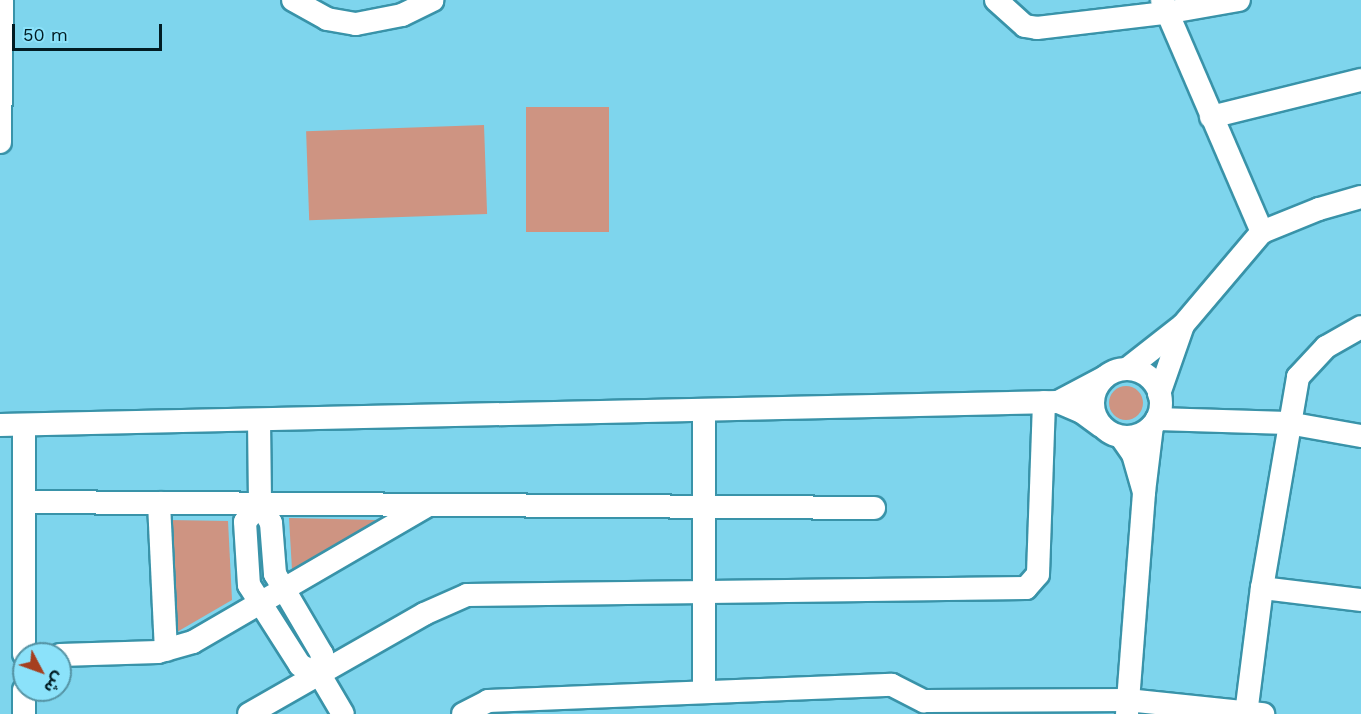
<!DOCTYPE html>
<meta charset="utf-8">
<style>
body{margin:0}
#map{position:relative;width:1361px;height:714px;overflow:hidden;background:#7ed5ed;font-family:"Work Sans","Noto Sans Arabic",sans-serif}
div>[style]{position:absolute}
.green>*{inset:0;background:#ce9482;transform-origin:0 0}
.round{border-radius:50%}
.roads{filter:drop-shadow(2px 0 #3993a9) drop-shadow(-2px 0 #3993a9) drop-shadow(0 2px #3993a9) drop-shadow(0 -2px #3993a9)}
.street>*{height:22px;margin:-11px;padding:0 11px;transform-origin:11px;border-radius:11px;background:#fff}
.street>.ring{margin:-11px;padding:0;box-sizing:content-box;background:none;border:22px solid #fff;border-radius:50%}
span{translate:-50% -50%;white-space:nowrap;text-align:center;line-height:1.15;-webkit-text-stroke:6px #8be2fa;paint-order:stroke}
.north{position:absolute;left:12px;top:642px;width:60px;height:60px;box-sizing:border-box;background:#8be2fa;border:2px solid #5493a4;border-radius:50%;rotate:131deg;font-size:16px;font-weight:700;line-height:24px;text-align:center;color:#011c23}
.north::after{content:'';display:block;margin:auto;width:21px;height:27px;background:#a63f1f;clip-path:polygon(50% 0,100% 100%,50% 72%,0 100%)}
.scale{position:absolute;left:12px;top:24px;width:150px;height:27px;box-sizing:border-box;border:3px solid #011c23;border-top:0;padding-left:8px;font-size:18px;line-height:21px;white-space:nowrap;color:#011c23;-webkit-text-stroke:4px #8be2fa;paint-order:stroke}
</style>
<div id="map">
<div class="green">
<i style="left:526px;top:107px;width:83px;height:125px"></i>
<i style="left:484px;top:125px;width:89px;height:178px;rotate:88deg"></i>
<i class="round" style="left:1109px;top:386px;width:34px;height:34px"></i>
<i style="clip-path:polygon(289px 518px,378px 520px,292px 570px)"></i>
<i style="clip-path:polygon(168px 520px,228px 521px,232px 600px,170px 636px)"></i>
</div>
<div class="roads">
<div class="street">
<i style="left:293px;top:0;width:39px;rotate:29deg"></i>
<i style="left:327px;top:19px;width:29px;rotate:10deg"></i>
<i style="left:356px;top:24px;width:47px;rotate:-11.1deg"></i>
<i style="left:402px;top:15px;width:34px;rotate:-26deg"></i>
<i style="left:996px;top:0;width:39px;rotate:42deg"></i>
<i style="left:1025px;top:26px;width:12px;rotate:9deg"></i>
<i style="left:1037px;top:28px;width:129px;rotate:-6.7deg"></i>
<i style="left:1165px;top:13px;width:75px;rotate:-10deg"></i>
<i style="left:1162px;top:0;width:253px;rotate:66.7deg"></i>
<i style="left:1211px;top:117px;width:154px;rotate:-13.9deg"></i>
<i style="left:0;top:142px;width:142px;rotate:-89.2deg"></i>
<i style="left:1127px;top:369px;width:71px;rotate:-38.2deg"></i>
<i style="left:1183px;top:325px;width:122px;rotate:-49.7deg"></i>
<i style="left:1262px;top:232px;width:61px;rotate:-22deg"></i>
<i style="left:1319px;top:209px;width:44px;rotate:-15.9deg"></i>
<i class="ring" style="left:1093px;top:369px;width:46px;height:46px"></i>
<i style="left:1159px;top:394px;width:73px;rotate:-70.8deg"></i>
<i style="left:704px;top:410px;width:282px;rotate:90deg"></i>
<i style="left:1157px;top:419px;width:131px;rotate:1.7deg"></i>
<i style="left:1288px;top:423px;width:74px;rotate:10.1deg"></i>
<i style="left:259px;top:420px;width:84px;rotate:89.3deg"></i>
<i style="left:260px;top:504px;width:22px;rotate:60deg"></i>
<i style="left:271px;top:523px;width:51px;rotate:85.5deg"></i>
<i style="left:275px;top:574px;width:93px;rotate:59.6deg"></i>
<i style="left:322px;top:654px;width:21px;rotate:95deg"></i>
<i style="left:0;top:425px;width:1058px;rotate:-1.25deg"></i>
<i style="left:24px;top:425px;width:229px;rotate:90deg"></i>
<i style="left:1101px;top:426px;width:24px;rotate:-144deg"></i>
<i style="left:1082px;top:412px;width:26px;rotate:-157deg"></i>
<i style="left:1058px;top:402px;width:53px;rotate:-28deg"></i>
<i style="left:1121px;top:437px;width:21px;rotate:55deg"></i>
<i style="left:1133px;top:454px;width:40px;rotate:74deg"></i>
<i style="left:1144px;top:492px;width:66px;rotate:-83.1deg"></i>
<i style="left:24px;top:502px;width:850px;rotate:0.4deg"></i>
<i style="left:159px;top:503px;width:147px;rotate:87.3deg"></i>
<i style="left:260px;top:504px;width:23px;rotate:130deg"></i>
<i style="left:245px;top:522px;width:63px;rotate:86.4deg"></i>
<i style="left:249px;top:585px;width:95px;rotate:57.5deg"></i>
<i style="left:300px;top:665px;width:22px;rotate:27deg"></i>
<i style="left:320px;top:675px;width:45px;rotate:59.5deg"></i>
<i style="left:1262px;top:588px;width:100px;rotate:6.9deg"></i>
<i style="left:60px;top:655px;width:98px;rotate:-1.8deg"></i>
<i style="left:158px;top:652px;width:36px;rotate:-16deg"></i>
<i style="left:193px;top:642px;width:272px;rotate:-30.2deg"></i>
<i style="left:24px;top:690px;width:24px;rotate:90deg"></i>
<i style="left:249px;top:714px;width:202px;rotate:-29.7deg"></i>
<i style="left:424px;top:614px;width:47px;rotate:-23.8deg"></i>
<i style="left:467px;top:595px;width:559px;rotate:-0.72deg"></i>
<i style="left:1026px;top:588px;width:18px;rotate:-49deg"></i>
<i style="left:1038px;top:574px;width:172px;rotate:-88deg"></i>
<i style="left:463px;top:714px;width:28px;rotate:-27deg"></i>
<i style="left:488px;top:701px;width:404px;rotate:-2.3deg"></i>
<i style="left:892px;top:685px;width:36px;rotate:27deg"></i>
<i style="left:924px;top:701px;width:203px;rotate:-0.3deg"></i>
<i style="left:1127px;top:700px;width:137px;rotate:5.9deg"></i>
<i style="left:1127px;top:714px;width:223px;rotate:-85.6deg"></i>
<i style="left:1246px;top:714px;width:127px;rotate:-82.8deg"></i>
<i style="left:1262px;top:588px;width:214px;rotate:-80.3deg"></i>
<i style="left:1298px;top:377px;width:41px;rotate:-47deg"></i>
<i style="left:1326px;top:347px;width:40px;rotate:-29.7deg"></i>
</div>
</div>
<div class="north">ش</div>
<div class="scale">50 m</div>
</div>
